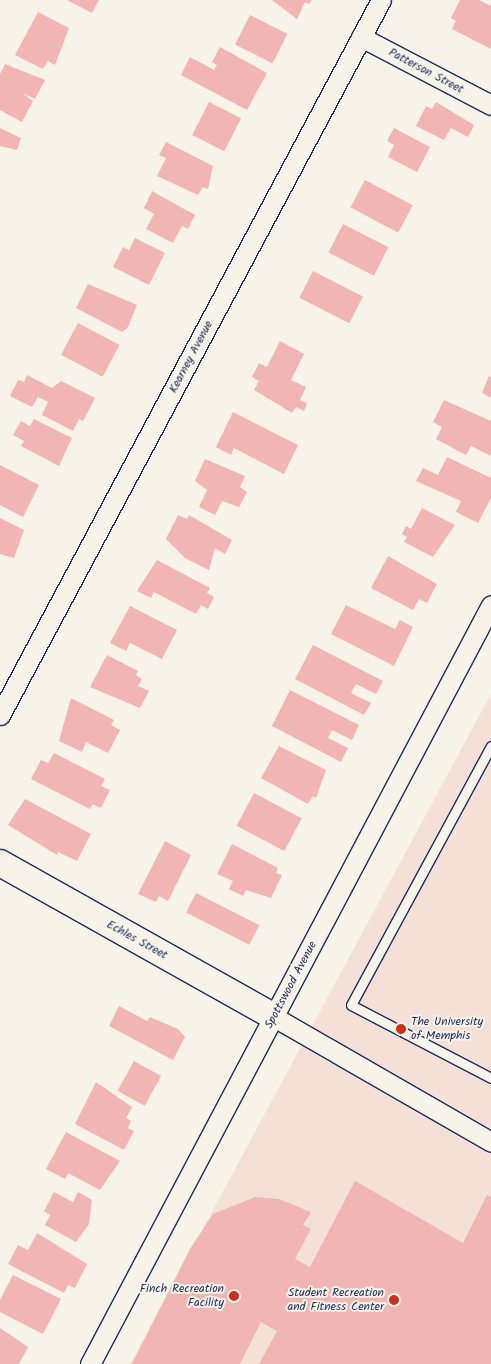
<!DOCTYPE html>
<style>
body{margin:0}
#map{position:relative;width:491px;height:1364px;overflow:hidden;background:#f7f3e8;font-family:Kalam,sans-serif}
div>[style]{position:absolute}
.built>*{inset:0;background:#f5e0d8}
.building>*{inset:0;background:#f1b5b3;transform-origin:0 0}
.roads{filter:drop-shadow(1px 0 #1b2f5e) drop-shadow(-1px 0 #1b2f5e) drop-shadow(0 1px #1b2f5e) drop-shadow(0 -1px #1b2f5e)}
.lane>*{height:9px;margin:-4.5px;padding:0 4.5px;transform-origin:4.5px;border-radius:4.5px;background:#f7f3e8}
.street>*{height:19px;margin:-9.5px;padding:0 9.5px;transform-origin:9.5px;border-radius:9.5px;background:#f7f3e8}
.secondary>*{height:26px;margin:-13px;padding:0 13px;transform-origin:13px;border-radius:13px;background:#f7f3e8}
.dots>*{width:14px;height:14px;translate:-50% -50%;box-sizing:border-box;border:2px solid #f7f3e8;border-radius:50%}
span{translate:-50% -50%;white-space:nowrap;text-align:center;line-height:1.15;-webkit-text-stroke:4px #f7f3e8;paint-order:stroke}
.street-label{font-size:12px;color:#1b2f5e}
.poi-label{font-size:12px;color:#1b2f5e}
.left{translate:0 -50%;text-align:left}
.right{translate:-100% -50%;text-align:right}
</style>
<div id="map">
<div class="built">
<i style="clip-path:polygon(491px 694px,491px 1364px,130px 1364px)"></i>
</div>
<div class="building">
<i style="clip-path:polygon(67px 0,99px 0,92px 13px)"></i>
<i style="clip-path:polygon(272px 0,312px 0,309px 4px,305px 2px,297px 19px)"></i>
<i style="clip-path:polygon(460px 0,479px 0,491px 6px,491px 49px,452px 29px,456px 21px,451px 18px)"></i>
<i style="clip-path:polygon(38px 12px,69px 28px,55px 65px,48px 61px,43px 69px,15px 55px)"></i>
<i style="left:250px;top:15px;width:42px;height:33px;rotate:27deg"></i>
<i style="clip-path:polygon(220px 47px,267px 73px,247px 110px,181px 75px,190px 57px,214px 70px,217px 65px,212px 62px)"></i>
<i style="clip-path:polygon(5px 64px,45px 80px,35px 99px,22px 93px,33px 101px,22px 122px,0 110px,0 74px)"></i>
<i style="left:209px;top:102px;width:36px;height:37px;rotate:27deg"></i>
<i style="clip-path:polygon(436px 102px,474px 125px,468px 137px,451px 128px,444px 140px,416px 126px,426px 106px,432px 109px)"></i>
<i style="clip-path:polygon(0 128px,21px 138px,17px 150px,0 146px)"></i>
<i style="clip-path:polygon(394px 128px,430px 147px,417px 172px,388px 157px,394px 145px,387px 141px)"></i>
<i style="clip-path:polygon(166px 142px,213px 166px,208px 189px,203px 187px,198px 195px,157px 176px,166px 158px,159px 155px)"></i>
<i style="left:365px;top:180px;width:54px;height:31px;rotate:28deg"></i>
<i style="clip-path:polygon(152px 191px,195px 215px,188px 229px,182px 226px,173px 243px,146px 229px,154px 214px,144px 208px)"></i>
<i style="left:343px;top:224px;width:51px;height:32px;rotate:27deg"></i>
<i style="clip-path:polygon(135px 238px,165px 253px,149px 285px,113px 267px,123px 247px,129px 250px)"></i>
<i style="left:313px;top:271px;width:56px;height:30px;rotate:27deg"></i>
<i style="clip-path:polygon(88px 284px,137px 305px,128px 327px,122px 332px,76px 308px)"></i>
<i style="left:78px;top:323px;width:47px;height:36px;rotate:28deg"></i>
<i style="clip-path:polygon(280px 341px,304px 354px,291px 380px,306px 387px,300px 400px,307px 403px,304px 411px,296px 407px,292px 413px,254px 390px,259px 381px,252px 377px,259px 363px,267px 367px)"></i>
<i style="clip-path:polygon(27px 375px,52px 388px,61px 381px,95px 398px,83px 421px,79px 419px,73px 431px,42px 415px,48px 402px,38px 397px,32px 407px,10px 396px,18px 380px,24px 382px)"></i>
<i style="clip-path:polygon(489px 376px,491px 377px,491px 398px,482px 393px)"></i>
<i style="clip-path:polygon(444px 400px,491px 421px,491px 456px,471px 446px,466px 455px,436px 439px,442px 427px,433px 422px)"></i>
<i style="clip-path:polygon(233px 412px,298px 445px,284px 474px,234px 448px,231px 455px,216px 447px)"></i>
<i style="clip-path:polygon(34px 419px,72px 438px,59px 466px,21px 446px,24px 441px,13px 435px,21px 421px,30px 426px)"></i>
<i style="clip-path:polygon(447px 457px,491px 478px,491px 498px,478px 523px,456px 512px,461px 501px,416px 481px,423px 468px,438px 475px)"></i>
<i style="clip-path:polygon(205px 459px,245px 476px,240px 487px,247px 492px,239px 507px,222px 501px,215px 515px,199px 507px,207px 490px,195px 481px)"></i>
<i style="clip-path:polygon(0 465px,39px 485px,23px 517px,0 505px)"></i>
<i style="clip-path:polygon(422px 508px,455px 525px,433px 557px,404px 542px,407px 537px,402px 534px,406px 526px,411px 529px)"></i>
<i style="clip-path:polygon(178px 515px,187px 519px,189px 515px,232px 540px,225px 554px,215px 548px,209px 570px,185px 558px,166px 539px)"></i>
<i style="clip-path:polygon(0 518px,24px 530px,14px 558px,0 554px)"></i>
<i style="clip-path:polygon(388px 556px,437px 584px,427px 603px,419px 599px,413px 610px,371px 588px)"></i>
<i style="clip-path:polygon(157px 560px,210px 588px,207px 593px,214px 597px,208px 609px,201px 605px,196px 614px,154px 592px,151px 598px,137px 591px)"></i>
<i style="clip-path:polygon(346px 605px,395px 629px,400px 620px,413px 627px,394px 666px,331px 634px)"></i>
<i style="clip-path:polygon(130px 606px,177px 630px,162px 659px,130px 643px,126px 651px,110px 643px)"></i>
<i style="clip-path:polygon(313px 645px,383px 681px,376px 694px,356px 684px,351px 693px,371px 703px,364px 715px,295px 679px)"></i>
<i style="clip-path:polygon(107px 655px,138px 671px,136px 675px,142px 679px,138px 686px,149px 691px,140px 708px,90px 687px)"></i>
<i style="clip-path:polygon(290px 690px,359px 725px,352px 740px,332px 730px,328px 738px,348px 748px,341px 762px,272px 726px)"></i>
<i style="clip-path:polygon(71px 698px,114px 720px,111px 725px,120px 730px,108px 753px,86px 742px,82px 752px,59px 741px)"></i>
<i style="clip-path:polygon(279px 746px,326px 770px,316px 798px,313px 796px,308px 804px,261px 778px)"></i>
<i style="clip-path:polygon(54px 753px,105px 779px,101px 786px,110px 790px,101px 808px,93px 804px,90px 809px,31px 779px,41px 760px,48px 763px)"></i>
<i style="left:254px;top:793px;width:54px;height:37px;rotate:28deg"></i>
<i style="clip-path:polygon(25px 799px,91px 834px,77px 861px,58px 852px,57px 855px,8px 825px)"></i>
<i style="clip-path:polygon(165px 841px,191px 855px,168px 901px,159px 896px,156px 902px,138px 894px)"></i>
<i style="clip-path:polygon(232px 844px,278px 868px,276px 873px,282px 875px,271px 898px,246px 890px,243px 896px,229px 889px,233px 881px,217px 874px)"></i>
<i style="left:196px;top:893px;width:71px;height:22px;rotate:27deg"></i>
<i style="clip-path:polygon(119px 1006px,147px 1021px,150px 1017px,178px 1029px,185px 1037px,173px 1060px,109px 1026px)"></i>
<i style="left:134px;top:1061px;width:31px;height:34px;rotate:29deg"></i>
<i style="clip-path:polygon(96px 1082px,132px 1107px,126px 1118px,131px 1121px,128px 1128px,134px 1131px,124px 1150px,75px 1124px)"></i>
<i style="clip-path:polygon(66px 1132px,120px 1161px,100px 1190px,68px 1173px,65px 1179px,46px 1169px)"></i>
<i style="clip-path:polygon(355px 1181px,463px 1243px,487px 1195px,491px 1197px,491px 1364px,259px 1364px,277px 1331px,261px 1322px,240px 1364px,132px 1364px,190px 1249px,213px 1214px,255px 1197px,279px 1199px,311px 1212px,303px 1225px,311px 1229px,295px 1259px,310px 1267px)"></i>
<i style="clip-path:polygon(54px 1192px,73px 1202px,78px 1192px,92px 1200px,89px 1224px,76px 1242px,45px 1225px,50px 1215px,44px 1211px)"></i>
<i style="clip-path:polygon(37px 1233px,87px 1264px,75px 1288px,68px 1285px,64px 1293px,8px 1264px,18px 1245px,28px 1250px)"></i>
<i style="clip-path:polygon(13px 1275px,61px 1299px,43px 1334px,0 1312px,0 1300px)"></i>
<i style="clip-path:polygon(0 1328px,28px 1347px,19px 1364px,0 1364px)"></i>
</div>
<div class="roads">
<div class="lane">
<i style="left:491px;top:746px;width:294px;rotate:118.4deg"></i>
<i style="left:351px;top:1005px;width:158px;rotate:27.5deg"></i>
</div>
<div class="street">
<i style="left:361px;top:37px;width:147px;rotate:27.6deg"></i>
<i style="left:0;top:715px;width:810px;rotate:-61.95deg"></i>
<i style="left:274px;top:1017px;width:250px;rotate:29.9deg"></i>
<i style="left:90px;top:1364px;width:858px;rotate:-62.15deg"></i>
</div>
<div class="secondary">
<i style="left:0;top:863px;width:314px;rotate:29.3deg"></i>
</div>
</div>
<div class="dots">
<i style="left:401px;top:1029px;background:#c8321e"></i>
<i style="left:234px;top:1296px;background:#c8321e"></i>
<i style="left:394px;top:1300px;background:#c8321e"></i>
</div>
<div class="street-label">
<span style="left:426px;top:71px;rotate:28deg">Patterson Street</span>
<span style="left:191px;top:357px;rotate:-62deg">Kearney Avenue</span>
<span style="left:137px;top:940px;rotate:29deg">Echles Street</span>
<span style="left:291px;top:985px;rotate:-62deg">Spottswood Avenue</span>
</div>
<div class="poi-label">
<span class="left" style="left:411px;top:1029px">The University<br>of Memphis</span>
<span class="right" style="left:224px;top:1296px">Finch Recreation<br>Facility</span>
<span class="right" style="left:384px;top:1300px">Student Recreation<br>and Fitness Center</span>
</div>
</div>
